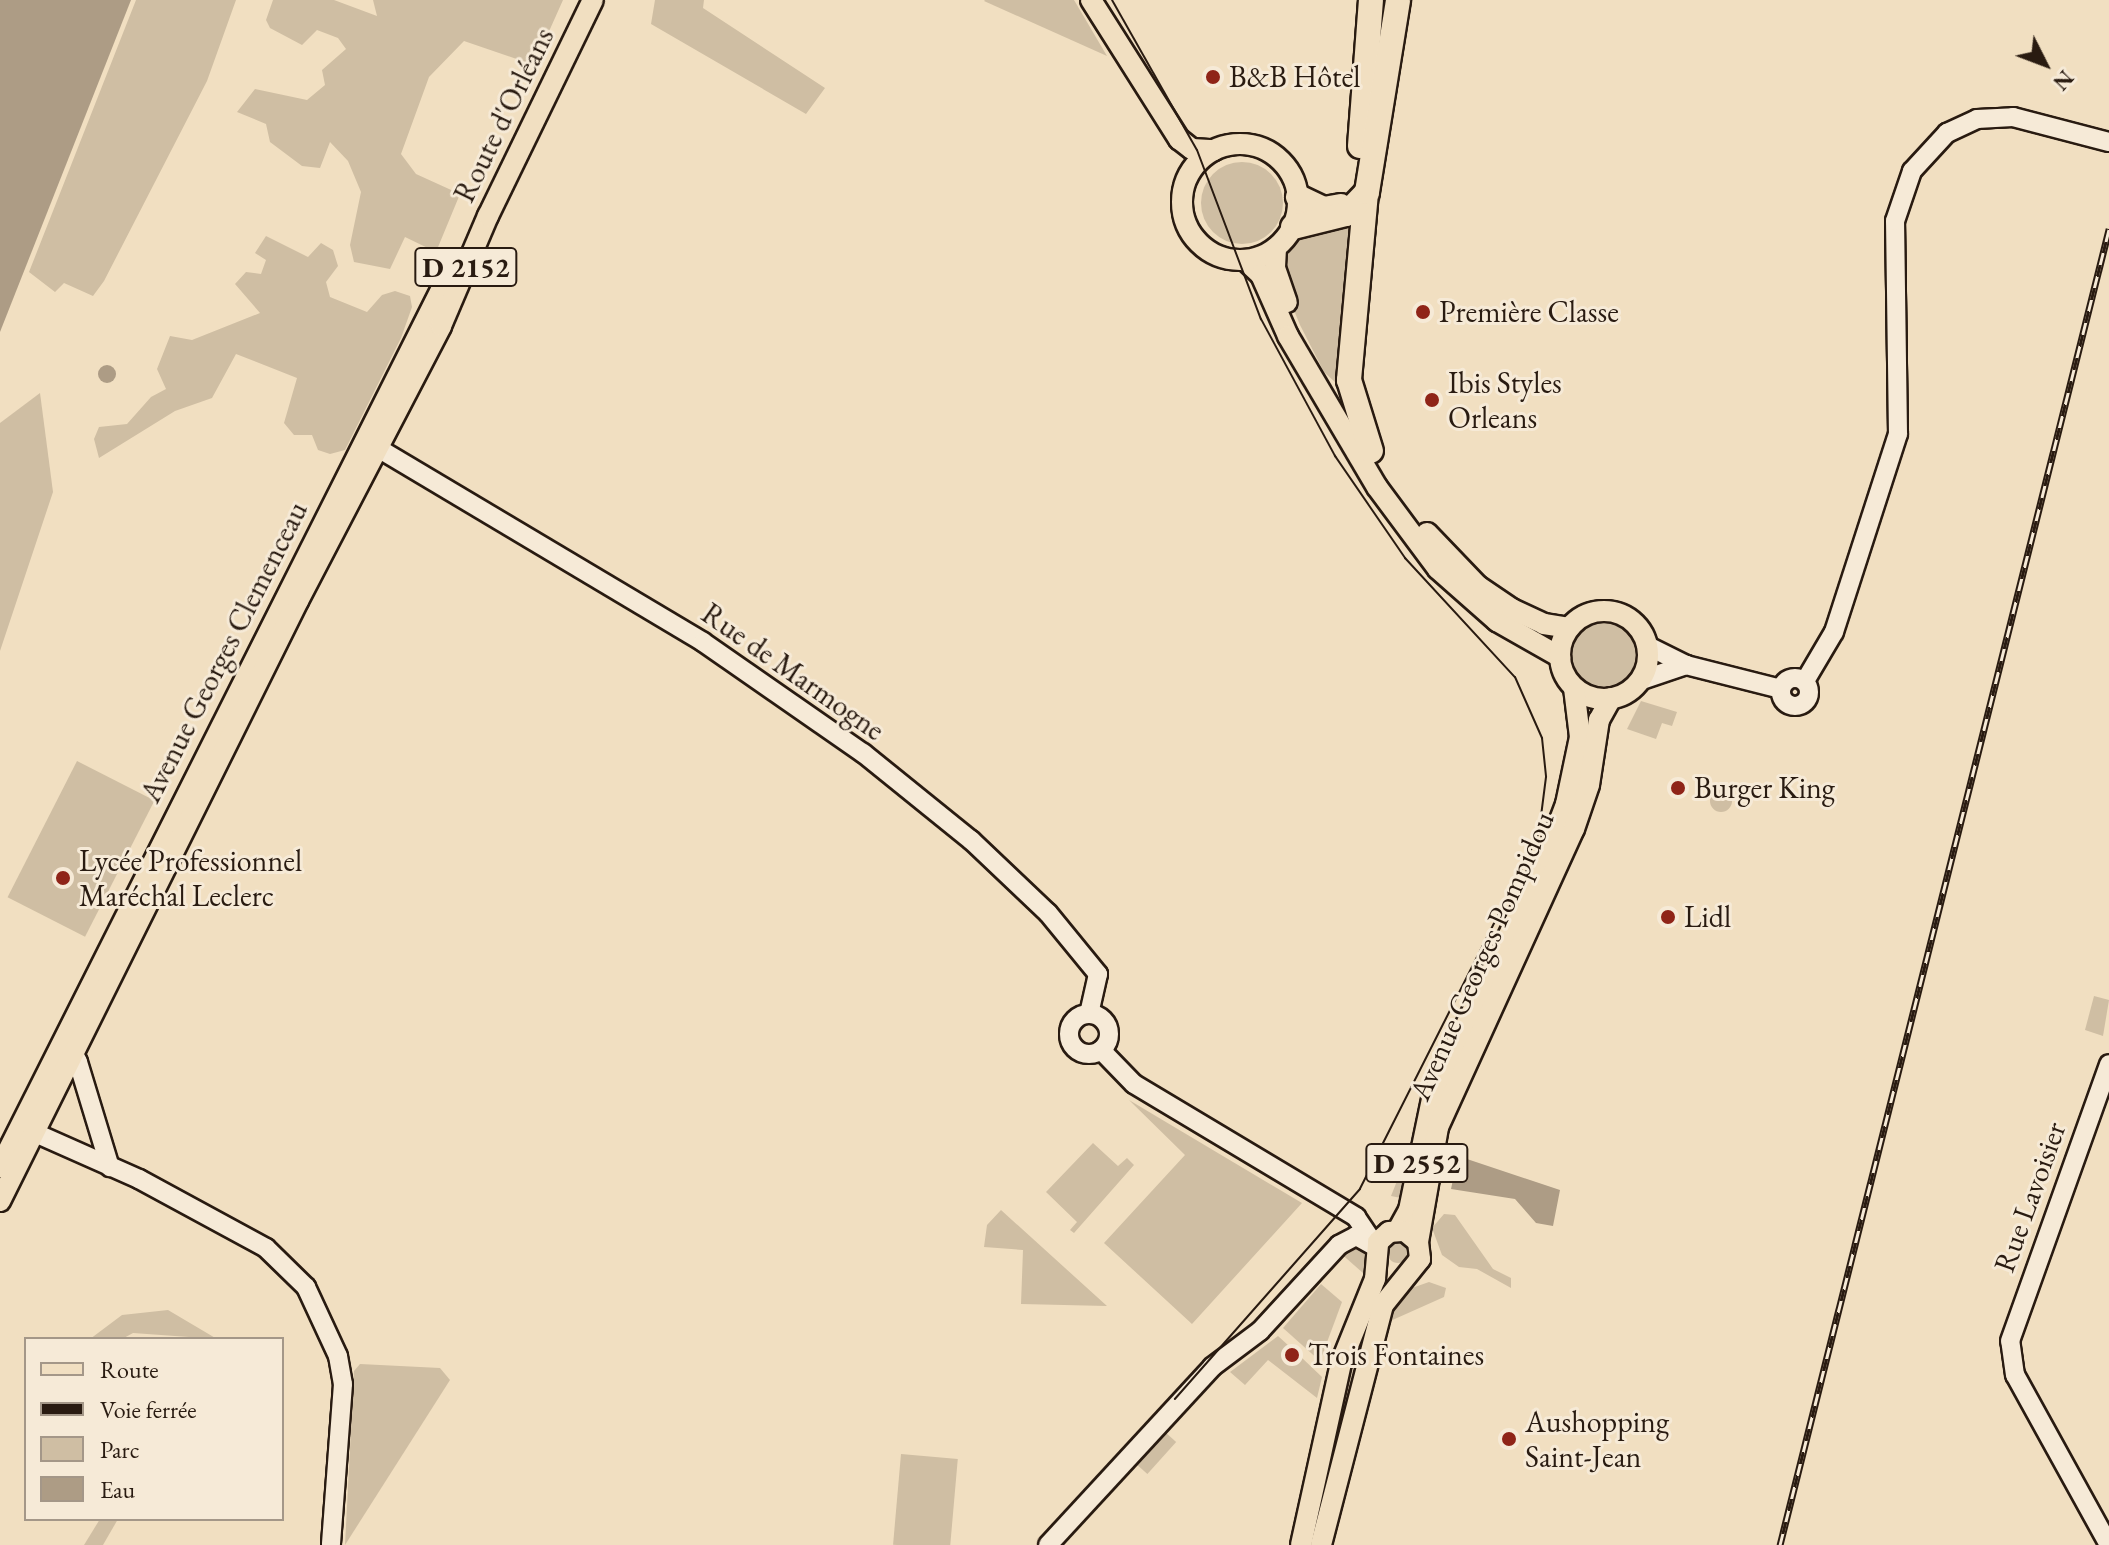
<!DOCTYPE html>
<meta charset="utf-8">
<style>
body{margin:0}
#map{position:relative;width:2109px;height:1545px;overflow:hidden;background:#f1dfc1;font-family:"EB Garamond",serif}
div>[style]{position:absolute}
.green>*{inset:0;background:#cfbea3;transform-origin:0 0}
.round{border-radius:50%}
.water>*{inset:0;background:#ad9c85}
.roads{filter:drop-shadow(2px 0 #291b11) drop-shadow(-2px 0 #291b11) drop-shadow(0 2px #291b11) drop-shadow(0 -2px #291b11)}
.secondary>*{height:18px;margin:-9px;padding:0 9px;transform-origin:9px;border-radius:9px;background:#f6ead7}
.secondary>.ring{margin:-9px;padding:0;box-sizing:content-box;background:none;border:18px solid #f6ead7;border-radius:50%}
.primary>*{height:20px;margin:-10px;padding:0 10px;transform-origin:10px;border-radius:10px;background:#f1dfc1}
.primary>.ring{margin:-10px;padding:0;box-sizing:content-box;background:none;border:20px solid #f1dfc1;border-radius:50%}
.highway>*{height:24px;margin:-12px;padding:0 12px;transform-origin:12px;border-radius:12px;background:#f1dfc1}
.tram>*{height:2px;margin:-1px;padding:0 1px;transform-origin:1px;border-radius:1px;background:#291b11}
.rail>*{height:7px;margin-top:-3.5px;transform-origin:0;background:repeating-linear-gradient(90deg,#f6ead7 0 12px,#291b11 0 24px);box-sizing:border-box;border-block:2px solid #291b11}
.dots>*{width:22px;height:22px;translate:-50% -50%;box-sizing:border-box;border:4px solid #f6ead7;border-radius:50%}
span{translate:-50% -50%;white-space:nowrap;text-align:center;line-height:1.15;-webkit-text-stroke:6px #f6ead7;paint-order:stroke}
.shield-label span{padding:2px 6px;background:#f6ead7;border:2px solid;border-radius:6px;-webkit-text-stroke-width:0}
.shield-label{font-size:28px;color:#291b11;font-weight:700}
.poi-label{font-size:30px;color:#291b11}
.left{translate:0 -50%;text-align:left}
.street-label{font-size:30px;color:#291b11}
.legend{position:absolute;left:24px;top:1337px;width:260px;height:184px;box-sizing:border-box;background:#f6ead7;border:2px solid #a49788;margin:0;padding:10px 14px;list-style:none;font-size:24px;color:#291b11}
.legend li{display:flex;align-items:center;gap:16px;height:40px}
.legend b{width:40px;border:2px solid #a49788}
.north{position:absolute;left:2005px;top:24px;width:80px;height:80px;-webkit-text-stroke:6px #f6ead7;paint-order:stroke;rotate:132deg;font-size:22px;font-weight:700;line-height:32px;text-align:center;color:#291b11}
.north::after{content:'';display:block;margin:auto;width:28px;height:36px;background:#291b11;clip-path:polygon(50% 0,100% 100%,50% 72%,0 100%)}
</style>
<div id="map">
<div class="green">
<i style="clip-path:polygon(136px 0,236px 0,207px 81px,104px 281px,93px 296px,64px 283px,55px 292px,29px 272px)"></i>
<i style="clip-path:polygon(273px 0,334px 0,377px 16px,373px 0,563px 0,534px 65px,464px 41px,429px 77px,401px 154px,416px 174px,460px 194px,436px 252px,405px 237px,390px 269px,354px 262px,350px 245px,361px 192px,348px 161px,330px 142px,320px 168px,302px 166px,270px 142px,266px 124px,237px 112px,255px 89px,307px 100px,325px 85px,322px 70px,346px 49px,338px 38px,317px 30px,302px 45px,270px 28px,266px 20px)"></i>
<i style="clip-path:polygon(655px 0,704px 0,703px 8px,825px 88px,806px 114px,651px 24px)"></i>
<i style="clip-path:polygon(1074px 0,1107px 56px,984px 1px,985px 0)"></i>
<i class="round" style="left:1201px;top:162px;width:82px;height:82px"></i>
<i style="clip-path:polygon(1353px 221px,1340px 380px,1336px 383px,1324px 372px,1300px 325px,1284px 286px,1282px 265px,1300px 233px)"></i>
<i style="clip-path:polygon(266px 236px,308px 257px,321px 243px,333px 250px,338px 266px,326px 282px,330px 297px,367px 312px,382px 295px,395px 291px,410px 296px,412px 307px,401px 338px,345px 450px,330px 454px,318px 450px,312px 435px,294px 435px,284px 423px,297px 378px,236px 354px,212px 398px,175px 411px,99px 458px,94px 439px,99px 427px,127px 424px,151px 397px,166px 389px,157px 369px,170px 336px,192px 340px,260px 313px,235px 284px,246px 272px,261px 274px,266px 260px,255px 253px)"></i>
<i style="clip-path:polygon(40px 393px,53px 492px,0 651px,0 423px)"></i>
<i class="round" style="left:1569px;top:620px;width:70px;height:70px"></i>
<i style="clip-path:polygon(1641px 701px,1677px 712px,1672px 726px,1662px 723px,1656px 739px,1627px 729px)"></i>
<i style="left:77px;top:761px;width:87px;height:153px;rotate:27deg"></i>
<i class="round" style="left:1710px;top:790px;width:22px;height:22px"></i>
<i style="clip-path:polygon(2094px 996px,2109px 1000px,2103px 1036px,2085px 1030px)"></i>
<i style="clip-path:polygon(1129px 1100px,1302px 1203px,1192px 1324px,1104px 1243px,1185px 1155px)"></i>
<i style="clip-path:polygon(1093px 1143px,1118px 1166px,1127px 1158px,1134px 1165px,1074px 1233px,1070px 1230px,1077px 1222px,1046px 1192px)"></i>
<i style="clip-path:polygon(1409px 1151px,1413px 1152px,1406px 1199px,1391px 1196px)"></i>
<i style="clip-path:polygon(1001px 1210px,1107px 1306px,1021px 1304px,1023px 1250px,984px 1247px,987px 1225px)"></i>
<i style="clip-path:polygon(1444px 1214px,1455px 1215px,1493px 1269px,1511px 1278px,1511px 1288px,1477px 1269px,1459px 1267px,1442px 1255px,1432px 1228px)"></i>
<i class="round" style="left:1387px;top:1241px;width:22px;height:22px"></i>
<i style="clip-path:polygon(1348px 1241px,1366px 1247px,1363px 1273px,1338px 1251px)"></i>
<i style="clip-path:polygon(1429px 1282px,1446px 1288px,1444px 1297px,1388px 1322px,1396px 1301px,1409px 1289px)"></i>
<i style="clip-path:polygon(1321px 1284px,1342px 1302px,1320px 1361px,1283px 1328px)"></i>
<i style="clip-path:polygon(168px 1310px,217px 1339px,133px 1333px,122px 1339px,90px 1339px,122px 1315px)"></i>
<i style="clip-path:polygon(1363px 1331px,1368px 1332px,1344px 1425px,1334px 1423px)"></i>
<i style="clip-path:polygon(1278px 1336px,1289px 1346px,1282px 1354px,1294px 1365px,1301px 1357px,1322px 1377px,1317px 1398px,1268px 1360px,1245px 1385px,1230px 1372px)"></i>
<i style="clip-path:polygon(360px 1364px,440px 1368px,450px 1380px,345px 1545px,354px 1371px)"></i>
<i style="left:1165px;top:1432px;width:15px;height:43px;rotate:42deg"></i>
<i style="left:901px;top:1454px;width:57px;height:91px;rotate:5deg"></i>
<i style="clip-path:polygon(100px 1519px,118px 1519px,103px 1545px,84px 1545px)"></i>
</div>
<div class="water">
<i style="clip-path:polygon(0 0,131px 0,0 332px)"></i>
<i class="round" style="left:98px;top:365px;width:18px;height:18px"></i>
<i style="clip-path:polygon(1458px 1156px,1560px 1190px,1553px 1226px,1536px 1223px,1515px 1199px,1451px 1189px)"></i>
</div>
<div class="roads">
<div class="secondary">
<i style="left:366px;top:441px;width:392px;rotate:30.8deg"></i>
<i style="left:703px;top:642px;width:195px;rotate:34.8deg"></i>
<i style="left:863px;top:753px;width:139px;rotate:38.9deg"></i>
<i style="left:971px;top:840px;width:106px;rotate:43.5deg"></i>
<i style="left:1048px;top:913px;width:79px;rotate:50.7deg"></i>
<i style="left:1098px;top:974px;width:41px;rotate:102.7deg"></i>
<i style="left:1646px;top:645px;width:45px;rotate:26.6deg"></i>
<i style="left:1686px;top:665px;width:98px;rotate:14.2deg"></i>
<i class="ring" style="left:1781px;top:678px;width:10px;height:10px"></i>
<i style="left:1639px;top:681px;width:50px;rotate:-18.8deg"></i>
<i style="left:1805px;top:681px;width:57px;rotate:-59.4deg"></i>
<i style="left:1834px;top:632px;width:208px;rotate:-72.1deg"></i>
<i style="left:1898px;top:434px;width:213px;rotate:-90.8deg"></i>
<i style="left:1895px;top:221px;width:53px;rotate:-71.2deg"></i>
<i style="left:1912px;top:171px;width:52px;rotate:-47.4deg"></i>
<i style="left:1947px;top:133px;width:33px;rotate:-25deg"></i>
<i style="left:1977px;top:119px;width:36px;rotate:-3deg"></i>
<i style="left:2013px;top:117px;width:99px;rotate:14.6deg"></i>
<i class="ring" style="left:1069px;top:1014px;width:22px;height:22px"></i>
<i style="left:1101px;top:1050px;width:47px;rotate:45.9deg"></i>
<i style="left:1134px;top:1084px;width:259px;rotate:30.9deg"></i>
<i style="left:1356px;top:1217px;width:34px;rotate:56deg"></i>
<i style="left:66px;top:1055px;width:8px;rotate:-23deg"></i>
<i style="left:73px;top:1052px;width:11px;rotate:63deg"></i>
<i style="left:78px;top:1062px;width:110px;rotate:73.1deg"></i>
<i style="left:31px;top:1120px;width:12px;rotate:81deg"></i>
<i style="left:33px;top:1132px;width:116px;rotate:23.9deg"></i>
<i style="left:139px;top:1179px;width:145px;rotate:28.5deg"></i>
<i style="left:266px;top:1248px;width:56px;rotate:44.3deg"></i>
<i style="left:306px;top:1287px;width:76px;rotate:65.1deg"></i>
<i style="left:338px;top:1356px;width:28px;rotate:80deg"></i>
<i style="left:343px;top:1384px;width:161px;rotate:94.3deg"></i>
<i style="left:1048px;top:1545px;width:242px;rotate:-47.3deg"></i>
<i style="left:1212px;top:1367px;width:60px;rotate:-36.9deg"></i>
<i style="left:1260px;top:1331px;width:117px;rotate:-47.4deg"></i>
<i style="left:1339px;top:1245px;width:19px;rotate:-28deg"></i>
<i style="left:1356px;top:1236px;width:23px;rotate:29deg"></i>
<i style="left:2109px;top:1545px;width:194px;rotate:-118.9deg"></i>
<i style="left:2015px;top:1375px;width:34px;rotate:-98deg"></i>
<i style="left:2010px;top:1341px;width:294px;rotate:-70.3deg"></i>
</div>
<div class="primary">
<i style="left:1091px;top:0;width:165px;rotate:57.7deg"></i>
<i style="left:1179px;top:139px;width:16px;rotate:38deg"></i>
<i style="left:1192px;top:149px;width:22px;rotate:3deg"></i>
<i class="ring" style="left:1182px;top:144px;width:96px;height:96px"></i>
<i style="left:1276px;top:248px;width:20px;rotate:93deg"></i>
<i style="left:1275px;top:268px;width:36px;rotate:71deg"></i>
<i style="left:1245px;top:260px;width:22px;rotate:43deg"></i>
<i style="left:1261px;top:275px;width:67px;rotate:66.1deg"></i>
<i style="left:1288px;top:336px;width:175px;rotate:59.5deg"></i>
<i style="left:1377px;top:487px;width:102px;rotate:53.4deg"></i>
<i style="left:1438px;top:569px;width:79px;rotate:41.4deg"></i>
<i style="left:1497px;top:621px;width:73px;rotate:29.7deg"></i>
<i style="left:1427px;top:533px;width:74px;rotate:46.1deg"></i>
<i style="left:1478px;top:586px;width:41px;rotate:34.1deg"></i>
<i style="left:1512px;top:609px;width:35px;rotate:25deg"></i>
<i style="left:1544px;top:624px;width:25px;rotate:9deg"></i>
<i class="ring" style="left:1560px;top:611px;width:68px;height:68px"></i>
<i style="left:0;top:1167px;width:1008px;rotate:-63.31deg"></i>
<i style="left:0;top:1201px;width:670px;rotate:-63.59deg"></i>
<i style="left:298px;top:601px;width:310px;rotate:-62.5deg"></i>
<i style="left:441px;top:326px;width:120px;rotate:-66.9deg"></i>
<i style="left:488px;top:216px;width:240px;rotate:-64.1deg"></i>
<i style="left:1398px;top:1230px;width:23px;rotate:-61deg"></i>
<i style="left:1409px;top:1210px;width:118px;rotate:-78.3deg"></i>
<i style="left:1433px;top:1094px;width:263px;rotate:-64.5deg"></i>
<i style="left:1546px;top:857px;width:57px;rotate:-69.3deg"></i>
<i style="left:1566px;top:804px;width:68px;rotate:-78.2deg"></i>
<i style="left:1580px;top:737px;width:49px;rotate:-97deg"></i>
<i style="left:1418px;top:1242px;width:117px;rotate:-80.1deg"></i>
<i style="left:1438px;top:1127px;width:328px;rotate:-65.5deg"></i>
<i style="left:1574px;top:829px;width:46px;rotate:-71.2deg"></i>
<i style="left:1589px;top:785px;width:66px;rotate:-81.3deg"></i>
<i style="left:1599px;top:720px;width:25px;rotate:-61deg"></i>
<i style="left:1301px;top:1545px;width:186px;rotate:-77.6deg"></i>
<i style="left:1341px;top:1363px;width:91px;rotate:-68deg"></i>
<i style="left:1375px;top:1279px;width:37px;rotate:-85deg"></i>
<i style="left:1378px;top:1242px;width:15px;rotate:-42deg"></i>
<i style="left:1389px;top:1232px;width:16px;rotate:-4deg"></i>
<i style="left:1405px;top:1231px;width:17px;rotate:40deg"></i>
<i style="left:1418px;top:1242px;width:17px;rotate:83deg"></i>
<i style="left:1420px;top:1259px;width:59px;rotate:128.8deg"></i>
<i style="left:1383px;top:1305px;width:248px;rotate:104.5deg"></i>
</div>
<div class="highway">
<i style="left:1360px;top:146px;width:146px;rotate:-85.7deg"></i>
<i style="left:1366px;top:193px;width:188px;rotate:95.2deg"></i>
<i style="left:1349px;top:380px;width:74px;rotate:72.8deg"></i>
<i style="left:1298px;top:197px;width:29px;rotate:25deg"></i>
<i style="left:1324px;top:209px;width:17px;rotate:-10deg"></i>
<i style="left:1293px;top:227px;width:55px;rotate:-13.8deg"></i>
<i style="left:1346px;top:214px;width:30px;rotate:-46deg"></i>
<i style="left:1367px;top:192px;width:194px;rotate:-80.8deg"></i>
</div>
</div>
<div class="tram">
<i style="left:1112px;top:0;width:172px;rotate:60.5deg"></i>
<i style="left:1197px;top:150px;width:181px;rotate:69.3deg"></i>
<i style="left:1261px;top:319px;width:156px;rotate:61.6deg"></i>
<i style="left:1335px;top:456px;width:124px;rotate:55.5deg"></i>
<i style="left:1405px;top:558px;width:162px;rotate:47.3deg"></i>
<i style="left:1515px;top:677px;width:67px;rotate:66.1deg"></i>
<i style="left:1542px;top:738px;width:39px;rotate:84deg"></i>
<i style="left:1546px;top:777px;width:55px;rotate:97.3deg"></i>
<i style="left:1539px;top:832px;width:24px;rotate:114deg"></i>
<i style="left:1529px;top:854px;width:375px;rotate:116.8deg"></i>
<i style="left:1360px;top:1189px;width:280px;rotate:131.4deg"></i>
</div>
<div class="rail">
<i style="left:1780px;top:1545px;width:1357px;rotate:-75.96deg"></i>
</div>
<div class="dots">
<i style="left:1213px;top:77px;background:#8f2418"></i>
<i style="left:1423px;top:312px;background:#8f2418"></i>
<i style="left:1432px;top:400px;background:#8f2418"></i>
<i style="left:1678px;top:788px;background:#8f2418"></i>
<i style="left:63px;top:878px;background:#8f2418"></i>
<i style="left:1668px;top:917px;background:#8f2418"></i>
<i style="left:1292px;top:1355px;background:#8f2418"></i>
<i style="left:1509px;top:1439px;background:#8f2418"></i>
</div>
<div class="shield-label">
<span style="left:466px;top:267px">D 2152</span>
<span style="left:1417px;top:1163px">D 2552</span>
</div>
<div class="poi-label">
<span class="left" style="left:1229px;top:77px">B&amp;B Hôtel</span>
<span class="left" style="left:1439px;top:312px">Première Classe</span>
<span class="left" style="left:1448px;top:400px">Ibis Styles<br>Orleans</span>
<span class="left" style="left:1694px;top:788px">Burger King</span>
<span class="left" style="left:79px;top:878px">Lycée Professionnel<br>Maréchal Leclerc</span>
<span class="left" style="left:1684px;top:917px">Lidl</span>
<span class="left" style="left:1308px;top:1355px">Trois Fontaines</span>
<span class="left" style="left:1525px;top:1439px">Aushopping<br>Saint-Jean</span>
</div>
<div class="street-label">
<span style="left:504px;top:115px;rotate:-64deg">Route d'Orléans</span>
<span style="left:224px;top:652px;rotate:-63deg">Avenue Georges Clemenceau</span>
<span style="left:793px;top:672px;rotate:35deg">Rue de Marmogne</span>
<span style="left:1482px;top:956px;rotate:-66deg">Avenue Georges Pompidou</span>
<span style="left:2030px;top:1197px;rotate:-70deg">Rue Lavoisier</span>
</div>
<ul class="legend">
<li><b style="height:10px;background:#f1dfc1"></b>Route</li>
<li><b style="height:10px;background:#291b11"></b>Voie ferrée</li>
<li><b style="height:22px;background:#cfbea3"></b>Parc</li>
<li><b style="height:22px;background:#ad9c85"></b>Eau</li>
</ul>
<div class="north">N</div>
</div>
